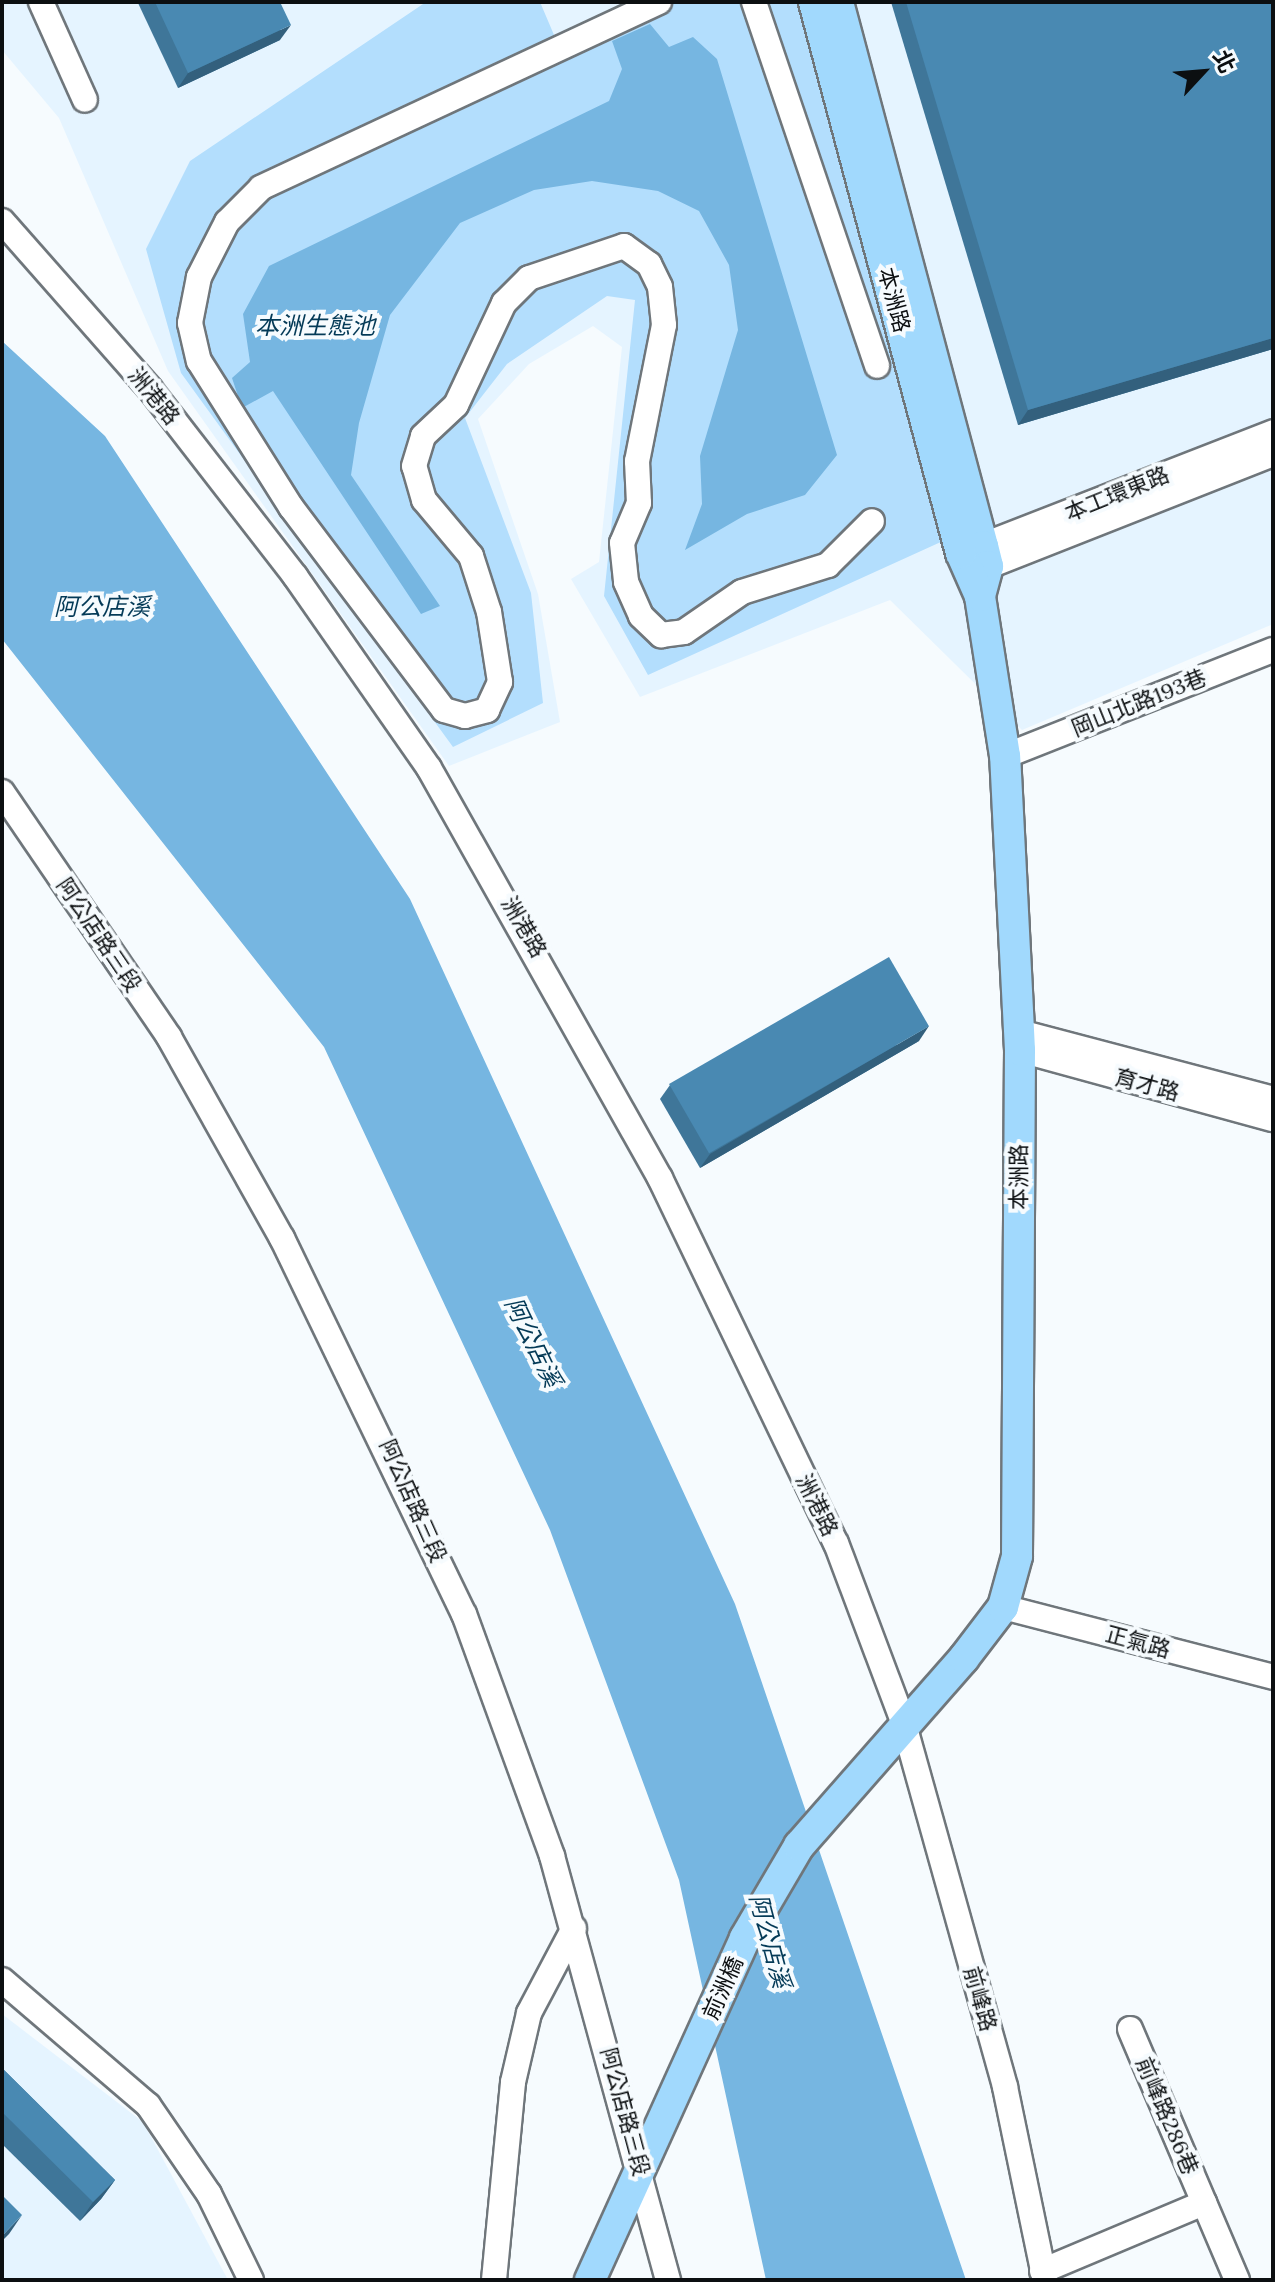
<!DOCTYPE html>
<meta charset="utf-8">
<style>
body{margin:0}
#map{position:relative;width:1275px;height:2282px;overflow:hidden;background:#f6fbfe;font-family:Lora,"Noto Sans TC",serif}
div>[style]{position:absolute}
.built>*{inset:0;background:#e5f4ff}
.green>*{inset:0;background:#b3defd}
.water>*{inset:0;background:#76b6e1}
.roads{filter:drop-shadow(2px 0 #6f767b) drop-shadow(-2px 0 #6f767b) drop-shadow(0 2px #6f767b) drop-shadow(0 -2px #6f767b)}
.minor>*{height:24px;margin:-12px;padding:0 12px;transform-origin:12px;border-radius:12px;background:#fff}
.major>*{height:30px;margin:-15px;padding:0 15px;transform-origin:15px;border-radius:15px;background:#a1d9fd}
.wall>*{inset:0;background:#3f7699}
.shaded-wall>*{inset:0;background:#33607d}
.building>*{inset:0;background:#4989b2;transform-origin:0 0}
span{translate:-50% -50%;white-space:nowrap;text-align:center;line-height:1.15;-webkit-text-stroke:8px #f6fbfe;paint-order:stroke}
.street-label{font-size:22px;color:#0c0f11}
.water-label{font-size:24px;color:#043a57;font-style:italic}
.frame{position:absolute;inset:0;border:4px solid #0c0f11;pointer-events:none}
.north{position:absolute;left:1163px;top:32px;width:80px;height:80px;-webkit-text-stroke:6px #f6fbfe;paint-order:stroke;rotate:64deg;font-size:22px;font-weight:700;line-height:32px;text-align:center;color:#0c0f11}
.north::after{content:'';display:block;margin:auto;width:28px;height:36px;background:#0c0f11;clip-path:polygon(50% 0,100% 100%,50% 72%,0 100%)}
</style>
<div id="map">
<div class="built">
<i style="clip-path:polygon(2px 2px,1273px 2px,1273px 624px,1022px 730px,890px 600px,640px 697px,571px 579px,599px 562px,622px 347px,593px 326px,529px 364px,478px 419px,538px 594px,560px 722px,449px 766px,168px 371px,59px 118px,2px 50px)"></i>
<i style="clip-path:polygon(2px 2014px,143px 2122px,228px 2280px,2px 2280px)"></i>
</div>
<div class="green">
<i style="clip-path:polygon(426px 2px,540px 2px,557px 42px,647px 2px,799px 2px,943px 541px,648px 675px,604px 596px,635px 300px,607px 296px,507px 364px,465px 418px,531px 593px,543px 703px,453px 747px,181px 373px,146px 249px,190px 161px)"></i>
</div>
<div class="water">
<i style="clip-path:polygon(650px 24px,669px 47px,693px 37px,717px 59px,837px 455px,805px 495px,747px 514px,685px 550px,702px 504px,700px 456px,738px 330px,729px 265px,699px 211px,658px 191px,592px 181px,534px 190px,460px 223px,390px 315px,359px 423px,351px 475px,440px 606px,421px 614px,273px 391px,242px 408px,232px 378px,250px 362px,243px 314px,269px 266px,609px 101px,622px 69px,612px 41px)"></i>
<i style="clip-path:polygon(2px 341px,105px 436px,410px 899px,735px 1604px,966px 2280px,766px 2280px,679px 1880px,550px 1530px,324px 1047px,2px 639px)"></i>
</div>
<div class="roads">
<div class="minor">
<i style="left:41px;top:2px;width:107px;rotate:65.8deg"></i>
<i style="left:659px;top:2px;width:439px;rotate:155deg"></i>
<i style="left:261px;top:188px;width:48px;rotate:135deg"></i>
<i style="left:227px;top:222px;width:62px;rotate:117deg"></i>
<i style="left:199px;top:277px;width:47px;rotate:101.1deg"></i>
<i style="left:190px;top:323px;width:39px;rotate:77deg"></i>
<i style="left:199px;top:361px;width:173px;rotate:57.8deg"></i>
<i style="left:291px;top:507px;width:254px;rotate:53deg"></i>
<i style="left:444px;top:710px;width:22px;rotate:16deg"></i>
<i style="left:465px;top:716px;width:23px;rotate:-15deg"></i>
<i style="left:487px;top:710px;width:31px;rotate:-65deg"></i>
<i style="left:500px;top:682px;width:71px;rotate:-98.9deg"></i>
<i style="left:489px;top:612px;width:59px;rotate:-107.8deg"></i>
<i style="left:471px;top:556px;width:73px;rotate:-130deg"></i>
<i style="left:424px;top:500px;width:35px;rotate:-106deg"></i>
<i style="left:414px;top:466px;width:31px;rotate:-73deg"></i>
<i style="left:423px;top:436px;width:45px;rotate:-43.2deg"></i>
<i style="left:456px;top:405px;width:113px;rotate:-64.8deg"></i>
<i style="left:504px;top:303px;width:35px;rotate:-45deg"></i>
<i style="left:529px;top:278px;width:100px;rotate:-18.6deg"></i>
<i style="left:624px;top:246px;width:31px;rotate:36deg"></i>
<i style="left:649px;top:264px;width:25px;rotate:64deg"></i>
<i style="left:660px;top:287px;width:38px;rotate:84deg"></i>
<i style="left:664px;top:325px;width:139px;rotate:101.2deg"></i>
<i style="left:637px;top:461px;width:42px;rotate:87.3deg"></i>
<i style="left:639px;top:503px;width:43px;rotate:113deg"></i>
<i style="left:622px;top:543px;width:39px;rotate:84deg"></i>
<i style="left:626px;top:582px;width:37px;rotate:66deg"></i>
<i style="left:641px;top:616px;width:28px;rotate:44deg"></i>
<i style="left:661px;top:635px;width:23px;rotate:-7deg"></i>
<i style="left:684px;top:632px;width:70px;rotate:-34.6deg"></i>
<i style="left:742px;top:592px;width:90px;rotate:-17.4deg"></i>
<i style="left:828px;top:565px;width:62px;rotate:-45deg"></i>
<i style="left:754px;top:2px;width:384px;rotate:71.3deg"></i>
<i style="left:2px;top:221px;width:224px;rotate:48.6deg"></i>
<i style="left:150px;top:389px;width:237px;rotate:52.2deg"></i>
<i style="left:295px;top:576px;width:234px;rotate:55.1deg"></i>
<i style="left:429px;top:768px;width:471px;rotate:60.6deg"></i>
<i style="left:660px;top:1178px;width:405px;rotate:64.3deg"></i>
<i style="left:836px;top:1543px;width:190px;rotate:69.4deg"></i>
<i style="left:903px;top:1721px;width:380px;rotate:74.4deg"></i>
<i style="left:1005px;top:2087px;width:197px;rotate:78.3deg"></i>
<i style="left:966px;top:552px;width:330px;rotate:-21.3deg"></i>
<i style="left:971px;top:573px;width:325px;rotate:-21.5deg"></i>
<i style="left:1005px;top:756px;width:288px;rotate:-21.6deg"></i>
<i style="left:2px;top:792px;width:297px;rotate:55.7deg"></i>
<i style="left:169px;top:1037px;width:231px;rotate:60.7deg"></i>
<i style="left:282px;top:1238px;width:418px;rotate:64.2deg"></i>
<i style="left:464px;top:1614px;width:258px;rotate:70deg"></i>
<i style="left:552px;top:1856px;width:440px;rotate:74.7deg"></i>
<i style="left:1020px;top:1032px;width:262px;rotate:14.8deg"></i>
<i style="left:1020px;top:1050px;width:262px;rotate:15.3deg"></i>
<i style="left:1003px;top:1607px;width:279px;rotate:14.5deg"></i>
<i style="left:2px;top:1980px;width:192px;rotate:40.6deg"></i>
<i style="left:148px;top:2105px;width:108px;rotate:55.6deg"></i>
<i style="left:209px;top:2194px;width:96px;rotate:64deg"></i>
<i style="left:1130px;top:2029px;width:273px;rotate:66.9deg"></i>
<i style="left:1042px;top:2271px;width:176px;rotate:-22.8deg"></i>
<i style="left:494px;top:2280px;width:199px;rotate:-84.5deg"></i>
<i style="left:513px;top:2082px;width:71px;rotate:-76.9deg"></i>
<i style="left:529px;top:2013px;width:96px;rotate:-62.1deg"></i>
</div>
<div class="major">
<i style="left:838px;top:2px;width:563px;rotate:75.08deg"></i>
<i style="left:983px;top:546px;width:21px;rotate:76deg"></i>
<i style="left:988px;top:566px;width:31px;rotate:105deg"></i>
<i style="left:590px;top:2280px;width:375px;rotate:-65.6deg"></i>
<i style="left:745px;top:1938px;width:107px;rotate:-59.6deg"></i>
<i style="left:799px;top:1846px;width:250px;rotate:-48.7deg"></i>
<i style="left:964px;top:1658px;width:64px;rotate:-52.6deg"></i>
<i style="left:1003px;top:1607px;width:53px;rotate:-74.6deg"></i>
<i style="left:1017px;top:1556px;width:506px;rotate:-89.66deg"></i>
<i style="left:1020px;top:1050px;width:294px;rotate:-92.9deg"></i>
<i style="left:1005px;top:756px;width:162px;rotate:-98.9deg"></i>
<i style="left:980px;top:596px;width:47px;rotate:-113.8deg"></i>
<i style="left:961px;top:553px;width:570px;rotate:-104.94deg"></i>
</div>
</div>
<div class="wall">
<i style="clip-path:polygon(139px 2px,280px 2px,280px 40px,178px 88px,138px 3px)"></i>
<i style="clip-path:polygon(891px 2px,1273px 2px,1273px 349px,1018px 425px)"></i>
<i style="clip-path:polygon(919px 1041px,700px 1168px,660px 1099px,670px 1085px)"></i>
<i style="clip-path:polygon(2px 2068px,115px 2180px,101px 2199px,80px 2221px,2px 2144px)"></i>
</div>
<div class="shaded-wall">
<i style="clip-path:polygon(291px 25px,280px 40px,178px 88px,188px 73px)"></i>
<i style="clip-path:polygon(1273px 338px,1273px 349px,1018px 425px,1028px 410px)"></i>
<i style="clip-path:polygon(929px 1026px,919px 1041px,700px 1168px,710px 1154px)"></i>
<i style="clip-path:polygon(115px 2180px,101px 2199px,80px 2221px,93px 2202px)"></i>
<i style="clip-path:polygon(22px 2215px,9px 2234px,2px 2241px,2px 2236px)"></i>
</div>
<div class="building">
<i style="clip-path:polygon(155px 2px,280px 2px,291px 25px,188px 73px)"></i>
<i style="clip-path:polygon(906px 2px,1273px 2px,1273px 338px,1028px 410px)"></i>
<i style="left:889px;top:957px;width:80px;height:254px;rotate:60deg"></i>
<i style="clip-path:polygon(2px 2068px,115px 2180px,93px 2202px,2px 2112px)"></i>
<i style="clip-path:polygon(2px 2195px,22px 2215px,2px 2236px)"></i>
</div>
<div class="street-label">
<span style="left:894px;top:300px;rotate:75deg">本洲路</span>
<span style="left:154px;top:396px;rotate:51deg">洲港路</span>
<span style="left:1117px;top:494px;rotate:-22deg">本工環東路</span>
<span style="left:1139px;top:703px;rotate:-22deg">岡山北路193巷</span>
<span style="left:524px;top:927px;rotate:60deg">洲港路</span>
<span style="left:99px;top:935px;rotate:56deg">阿公店路三段</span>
<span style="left:1147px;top:1085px;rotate:15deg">育才路</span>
<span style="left:1019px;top:1177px;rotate:-90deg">本洲路</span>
<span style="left:413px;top:1501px;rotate:66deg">阿公店路三段</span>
<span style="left:817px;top:1505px;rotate:64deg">洲港路</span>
<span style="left:1138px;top:1642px;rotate:15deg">正氣路</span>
<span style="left:723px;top:1988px;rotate:-66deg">前洲橋</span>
<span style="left:980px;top:1999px;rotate:74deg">前峰路</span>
<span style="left:625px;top:2112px;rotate:75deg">阿公店路三段</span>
<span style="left:1167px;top:2116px;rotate:67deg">前峰路286巷</span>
</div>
<div class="water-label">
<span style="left:315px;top:326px">本洲生態池</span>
<span style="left:102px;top:607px">阿公店溪</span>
<span style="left:533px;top:1342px;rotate:64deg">阿公店溪</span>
<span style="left:770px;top:1941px;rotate:75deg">阿公店溪</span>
</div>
<div class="frame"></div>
<div class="north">北</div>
</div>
